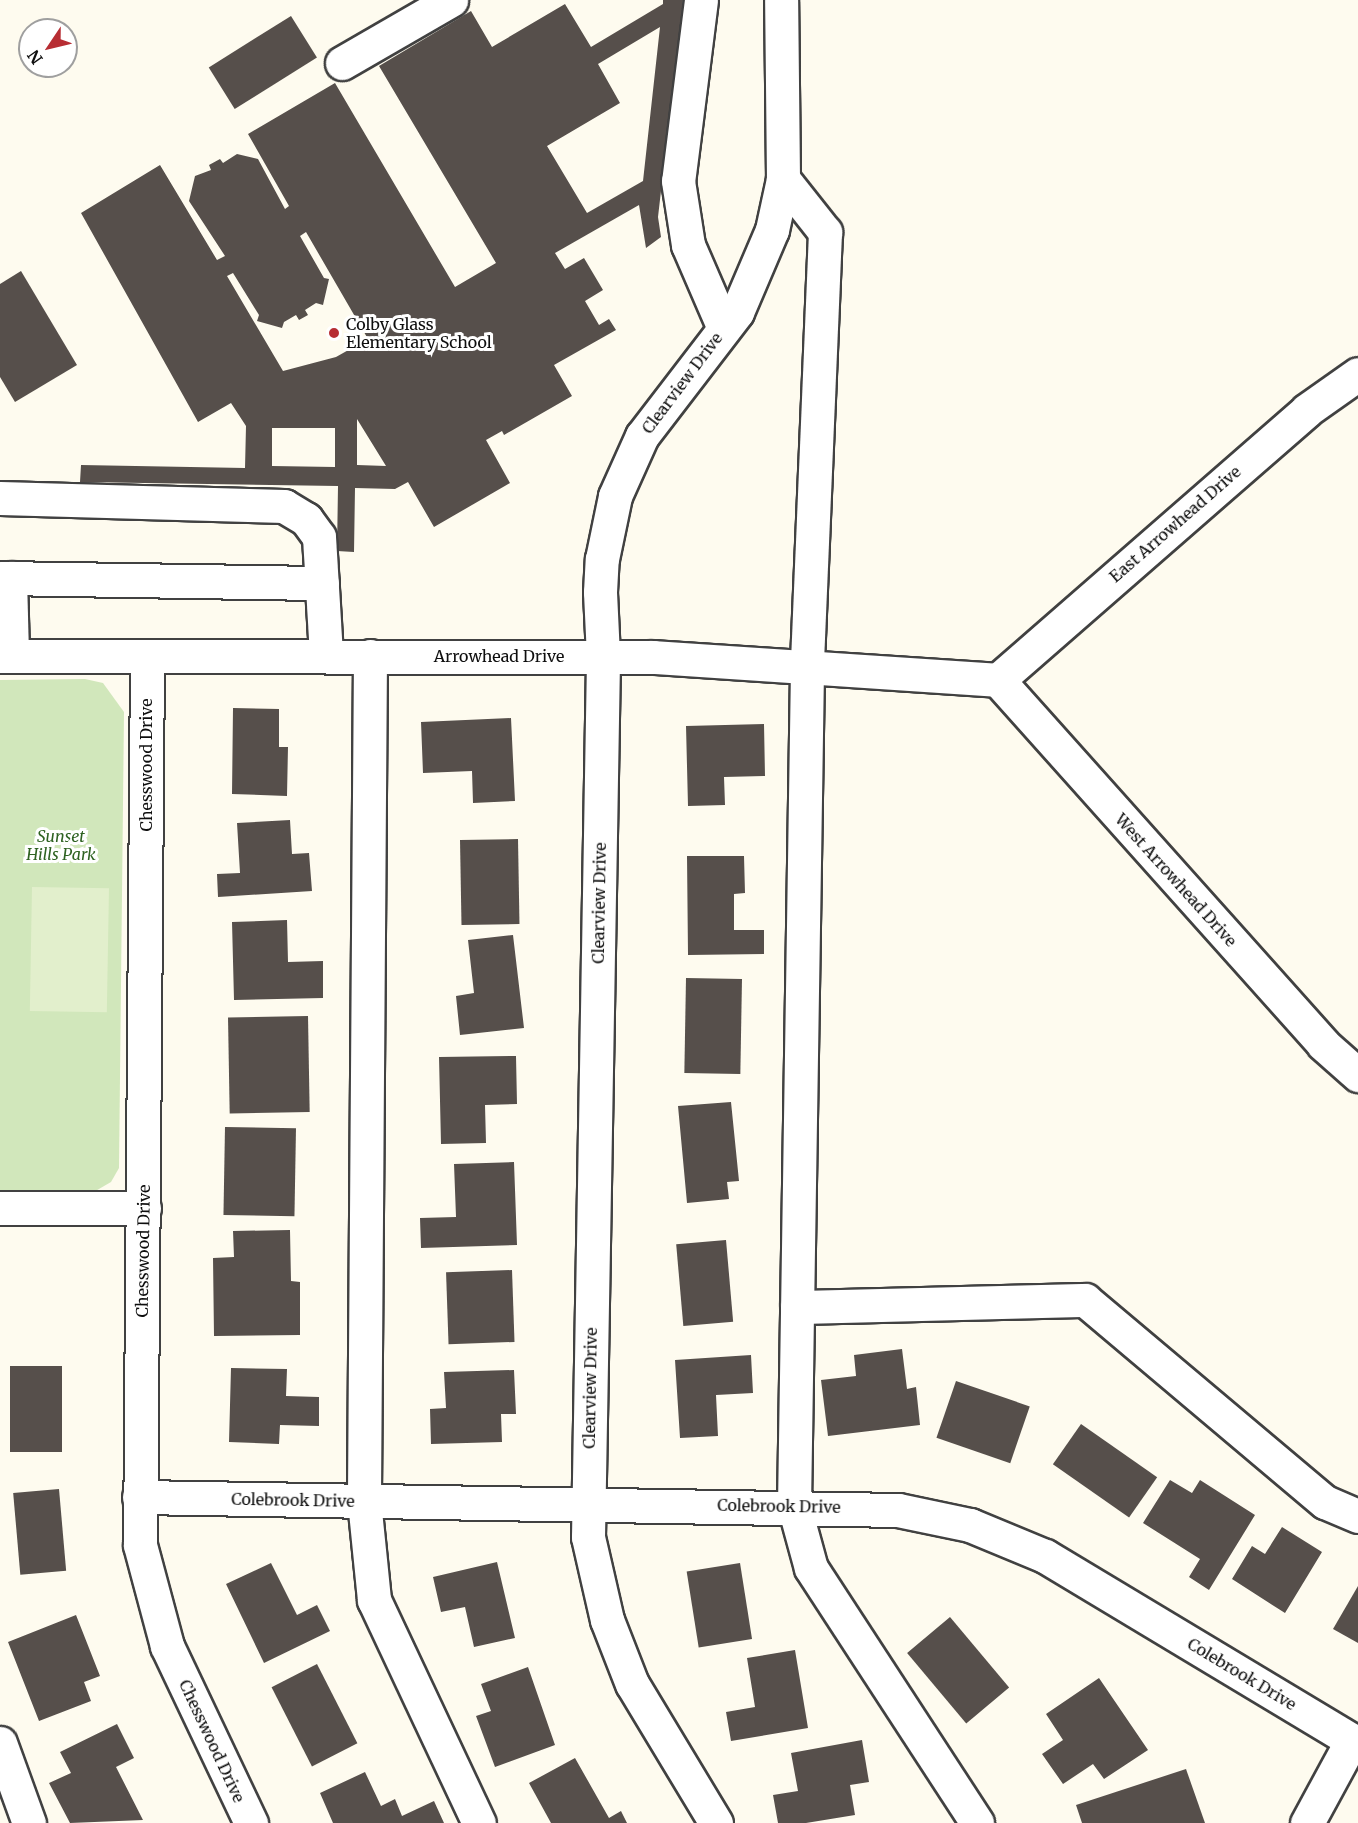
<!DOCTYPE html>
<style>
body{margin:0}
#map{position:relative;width:1358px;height:1823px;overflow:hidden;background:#fefbef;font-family:Merriweather,serif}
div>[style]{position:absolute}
.green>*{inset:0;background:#d1e7bb}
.pitch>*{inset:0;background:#e2efcc;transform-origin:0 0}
.building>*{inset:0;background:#564f4b;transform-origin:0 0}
.roads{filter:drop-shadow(2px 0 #414141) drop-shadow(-2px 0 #414141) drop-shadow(0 2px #414141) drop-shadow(0 -2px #414141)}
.minor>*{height:33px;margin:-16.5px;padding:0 16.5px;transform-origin:16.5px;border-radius:16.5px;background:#fff}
.dots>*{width:16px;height:16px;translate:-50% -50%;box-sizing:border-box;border:3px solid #fff;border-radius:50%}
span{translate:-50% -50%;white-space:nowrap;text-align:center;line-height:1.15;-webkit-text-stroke:6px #fff;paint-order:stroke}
.poi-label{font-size:16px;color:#0e0e0e}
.left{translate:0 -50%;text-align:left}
.street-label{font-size:16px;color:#0e0e0e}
.park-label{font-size:16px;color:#2e6221;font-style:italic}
.north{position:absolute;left:18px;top:18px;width:60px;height:60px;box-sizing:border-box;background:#fff;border:2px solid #9f9f9f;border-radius:50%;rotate:235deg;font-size:16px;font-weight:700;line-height:24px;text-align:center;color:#0e0e0e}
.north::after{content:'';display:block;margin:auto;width:21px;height:27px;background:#b72d33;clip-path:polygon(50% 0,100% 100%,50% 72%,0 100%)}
</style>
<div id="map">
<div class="green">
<i style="clip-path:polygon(85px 679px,103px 683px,124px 712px,119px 1168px,111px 1182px,92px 1193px,0 1193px,0 680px)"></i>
</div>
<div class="pitch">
<i style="left:32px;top:887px;width:77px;height:124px;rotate:1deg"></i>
</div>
<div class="building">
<i style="clip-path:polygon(evenodd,663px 0,683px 0,658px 217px,661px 237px,646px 248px,639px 205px,555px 253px,565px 269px,584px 258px,603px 290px,585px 301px,599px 325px,609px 319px,616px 330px,554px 365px,572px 396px,504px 435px,502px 431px,486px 440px,510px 483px,434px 527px,408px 482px,395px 489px,355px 488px,354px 552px,337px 551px,338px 486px,80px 482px,81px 465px,245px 468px,246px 426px,231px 403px,198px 422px,81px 213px,160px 165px,217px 260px,225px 256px,189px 201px,195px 176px,211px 170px,209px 165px,220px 159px,223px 163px,237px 154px,258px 159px,285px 209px,289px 206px,248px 134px,335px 83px,455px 287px,496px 263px,379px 66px,471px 11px,492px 47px,565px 4px,591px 47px,663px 4px,663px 0,660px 27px,643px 181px,587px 213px,547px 146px,620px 103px,598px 64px,660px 27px,663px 0,306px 232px,368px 339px,336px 357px,283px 371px,227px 276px,233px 273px,259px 315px,257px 321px,282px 328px,284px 322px,296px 315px,299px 320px,308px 315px,305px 310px,316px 303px,323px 305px,329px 279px,324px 278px,300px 236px,306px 232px,663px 0,357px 419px,386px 466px,357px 465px,357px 419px,663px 0,272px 428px,335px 428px,335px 467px,272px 466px,272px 428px)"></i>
<i style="left:291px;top:16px;width:49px;height:97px;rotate:58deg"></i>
<i style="clip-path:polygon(21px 271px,77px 365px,15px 402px,0 377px,0 284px)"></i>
<i style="clip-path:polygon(233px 708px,279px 709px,279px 747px,288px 747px,287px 796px,232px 794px)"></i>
<i style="clip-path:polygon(511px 718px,515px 801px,473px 803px,472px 771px,423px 773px,421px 722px)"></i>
<i style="clip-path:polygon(764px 724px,765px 776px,724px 777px,725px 805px,688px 806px,686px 726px)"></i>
<i style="clip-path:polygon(290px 820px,292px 854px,309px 853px,312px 891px,218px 897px,217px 874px,240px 873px,237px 823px)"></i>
<i style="left:518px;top:839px;width:85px;height:58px;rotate:89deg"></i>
<i style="clip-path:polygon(687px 856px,744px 856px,745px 893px,734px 894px,734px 930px,764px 930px,764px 954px,688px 955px)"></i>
<i style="clip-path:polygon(287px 920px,288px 962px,323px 961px,323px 998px,234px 1000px,232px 922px)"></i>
<i style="clip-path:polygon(513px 935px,524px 1028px,460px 1035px,456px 996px,474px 993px,468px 940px)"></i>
<i style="left:686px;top:978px;width:56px;height:95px;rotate:1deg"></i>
<i style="left:308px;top:1016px;width:96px;height:80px;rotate:89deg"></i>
<i style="clip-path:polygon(516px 1056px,517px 1104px,485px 1105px,486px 1143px,441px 1144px,439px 1057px)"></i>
<i style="clip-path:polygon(731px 1102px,739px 1181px,727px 1182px,729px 1199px,687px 1203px,678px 1106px)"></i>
<i style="left:225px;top:1127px;width:71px;height:88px;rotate:1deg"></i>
<i style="clip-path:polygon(514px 1162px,517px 1245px,421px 1248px,420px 1218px,456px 1217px,454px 1164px)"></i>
<i style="clip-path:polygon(290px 1230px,291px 1281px,300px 1282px,300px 1335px,214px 1336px,213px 1258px,234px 1257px,233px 1231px)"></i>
<i style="left:726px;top:1240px;width:82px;height:50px;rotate:85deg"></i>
<i style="left:512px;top:1270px;width:72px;height:66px;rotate:88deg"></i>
<i style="clip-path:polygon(902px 1349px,907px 1389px,916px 1387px,920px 1425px,828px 1436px,821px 1380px,856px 1376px,854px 1355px)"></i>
<i style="clip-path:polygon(751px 1355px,753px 1393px,716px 1395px,718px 1436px,680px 1438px,675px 1360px)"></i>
<i style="left:10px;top:1366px;width:52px;height:86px"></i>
<i style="clip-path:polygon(231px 1368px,287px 1369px,286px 1396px,319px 1397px,319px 1426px,280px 1425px,279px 1444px,229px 1442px)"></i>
<i style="clip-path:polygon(514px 1370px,516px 1414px,501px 1414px,502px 1442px,431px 1444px,430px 1409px,446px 1408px,444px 1372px)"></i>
<i style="left:956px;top:1381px;width:78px;height:60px;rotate:19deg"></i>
<i style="left:1081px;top:1424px;width:93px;height:49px;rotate:35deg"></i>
<i style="clip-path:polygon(1170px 1480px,1192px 1493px,1200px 1480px,1255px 1515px,1209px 1590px,1189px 1577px,1200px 1559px,1143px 1523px)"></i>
<i style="left:59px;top:1489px;width:82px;height:46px;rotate:85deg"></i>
<i style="clip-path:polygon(1282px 1527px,1322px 1552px,1285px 1613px,1232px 1579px,1252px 1546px,1265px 1554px)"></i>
<i style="clip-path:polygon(497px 1562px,515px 1638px,474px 1647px,465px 1607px,441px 1612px,433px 1577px)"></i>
<i style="clip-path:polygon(271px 1563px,297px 1615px,317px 1605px,330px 1631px,264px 1663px,226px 1584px)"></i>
<i style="left:740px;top:1563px;width:77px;height:54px;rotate:81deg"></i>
<i style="clip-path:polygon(1358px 1586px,1358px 1643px,1333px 1629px)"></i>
<i style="clip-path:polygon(76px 1615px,100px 1676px,84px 1682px,91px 1701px,39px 1721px,8px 1642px)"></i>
<i style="left:950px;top:1617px;width:92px;height:56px;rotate:50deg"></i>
<i style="clip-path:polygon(795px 1650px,808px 1728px,731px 1741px,726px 1712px,755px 1707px,747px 1658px)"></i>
<i style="left:317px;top:1664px;width:89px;height:51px;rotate:63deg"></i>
<i style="clip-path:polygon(528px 1667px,555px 1745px,495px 1767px,476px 1716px,491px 1711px,481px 1684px)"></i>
<i style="clip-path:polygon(1099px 1678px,1148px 1750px,1104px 1779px,1093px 1764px,1063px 1784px,1042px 1754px,1063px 1740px,1046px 1714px)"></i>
<i style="clip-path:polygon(117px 1724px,134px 1758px,116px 1767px,143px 1820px,70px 1823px,49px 1783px,71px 1773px,60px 1752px)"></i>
<i style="clip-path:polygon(862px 1740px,869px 1782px,850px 1785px,855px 1815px,806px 1823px,778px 1823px,773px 1795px,798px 1791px,791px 1753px)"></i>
<i style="clip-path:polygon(575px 1758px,609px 1818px,621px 1811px,627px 1823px,551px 1823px,529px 1783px)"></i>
<i style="clip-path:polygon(1186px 1769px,1205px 1823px,1082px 1823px,1076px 1805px)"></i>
<i style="clip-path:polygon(365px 1772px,381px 1806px,395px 1799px,402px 1816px,434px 1801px,444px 1823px,333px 1823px,320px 1793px)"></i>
</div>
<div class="roads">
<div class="minor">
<i style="left:701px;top:0;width:182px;rotate:97.2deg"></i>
<i style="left:678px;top:181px;width:65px;rotate:81.1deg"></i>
<i style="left:688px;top:245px;width:90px;rotate:66.6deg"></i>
<i style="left:342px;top:63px;width:126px;rotate:-30deg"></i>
<i style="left:783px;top:179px;width:68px;rotate:51.6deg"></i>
<i style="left:825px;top:232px;width:437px;rotate:92.4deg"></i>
<i style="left:807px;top:669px;width:837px;rotate:90.89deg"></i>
<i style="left:794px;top:1506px;width:64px;rotate:74.7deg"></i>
<i style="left:811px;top:1568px;width:304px;rotate:56.9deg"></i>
<i style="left:0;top:498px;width:284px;rotate:1.6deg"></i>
<i style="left:284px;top:506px;width:26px;rotate:31deg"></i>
<i style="left:306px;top:519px;width:22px;rotate:54deg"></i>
<i style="left:319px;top:537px;width:119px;rotate:86.6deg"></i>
<i style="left:0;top:578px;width:322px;rotate:0.9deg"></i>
<i style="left:10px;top:578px;width:78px;rotate:88.5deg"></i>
<i style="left:0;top:656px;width:653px;rotate:0.09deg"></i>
<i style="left:653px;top:657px;width:346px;rotate:3.8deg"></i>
<i style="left:147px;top:656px;width:889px;rotate:90.45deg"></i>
<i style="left:140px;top:1545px;width:105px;rotate:75deg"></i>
<i style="left:167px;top:1646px;width:196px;rotate:64.6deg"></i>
<i style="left:370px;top:656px;width:845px;rotate:90.41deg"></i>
<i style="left:364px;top:1501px;width:100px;rotate:84.2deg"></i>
<i style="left:374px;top:1600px;width:246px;rotate:64.8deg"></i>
<i style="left:998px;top:680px;width:488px;rotate:48.2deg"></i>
<i style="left:1323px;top:1044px;width:47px;rotate:41.5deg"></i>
<i style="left:998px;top:680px;width:410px;rotate:-41.1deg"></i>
<i style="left:1307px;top:410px;width:62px;rotate:-35.2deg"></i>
<i style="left:0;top:1208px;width:144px"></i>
<i style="left:797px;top:1307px;width:288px;rotate:-1.4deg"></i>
<i style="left:1085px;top:1300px;width:314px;rotate:40.1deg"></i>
<i style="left:1325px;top:1502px;width:36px;rotate:23deg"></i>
<i style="left:139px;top:1497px;width:759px;rotate:0.98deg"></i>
<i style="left:898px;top:1510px;width:74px;rotate:11.8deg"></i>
<i style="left:970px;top:1525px;width:81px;rotate:22.5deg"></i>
<i style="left:1045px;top:1556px;width:365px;rotate:31deg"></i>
<i style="left:0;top:1743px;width:85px;rotate:70.1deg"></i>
<i style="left:716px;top:1823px;width:162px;rotate:-121.1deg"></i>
<i style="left:632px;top:1684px;width:69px;rotate:-111.3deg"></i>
<i style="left:607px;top:1620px;width:85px;rotate:-102.9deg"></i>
<i style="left:588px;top:1537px;width:881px;rotate:-89.02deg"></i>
<i style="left:603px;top:656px;width:64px;rotate:-92.7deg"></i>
<i style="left:600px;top:592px;width:33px;rotate:-87deg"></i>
<i style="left:602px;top:559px;width:64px;rotate:-78.3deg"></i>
<i style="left:615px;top:496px;width:66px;rotate:-65.8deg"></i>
<i style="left:642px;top:436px;width:156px;rotate:-52.5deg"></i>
<i style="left:737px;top:312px;width:89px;rotate:-66.9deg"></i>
<i style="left:772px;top:230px;width:52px;rotate:-77.8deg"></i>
<i style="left:783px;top:179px;width:179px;rotate:-90.6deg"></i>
<i style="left:1307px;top:1823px;width:94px;rotate:-61.5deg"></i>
</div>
</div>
<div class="dots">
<i style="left:334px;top:333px;background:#b72d33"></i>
</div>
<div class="poi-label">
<span class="left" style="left:346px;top:333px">Colby Glass<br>Elementary School</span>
</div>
<div class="street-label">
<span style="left:682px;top:383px;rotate:-53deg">Clearview Drive</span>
<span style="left:1175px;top:524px;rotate:-41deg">East Arrowhead Drive</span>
<span style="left:499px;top:656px">Arrowhead Drive</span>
<span style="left:146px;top:765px;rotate:-90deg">Chesswood Drive</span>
<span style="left:1176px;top:880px;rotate:48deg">West Arrowhead Drive</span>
<span style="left:599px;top:903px;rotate:-89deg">Clearview Drive</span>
<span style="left:143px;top:1251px;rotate:-89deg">Chesswood Drive</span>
<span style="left:590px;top:1388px;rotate:-89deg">Clearview Drive</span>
<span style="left:293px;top:1500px;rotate:1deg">Colebrook Drive</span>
<span style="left:779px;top:1506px;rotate:1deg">Colebrook Drive</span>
<span style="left:1242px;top:1674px;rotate:31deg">Colebrook Drive</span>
<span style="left:212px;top:1741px;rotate:65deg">Chesswood Drive</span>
</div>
<div class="park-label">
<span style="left:61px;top:845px">Sunset<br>Hills Park</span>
</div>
<div class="north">N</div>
</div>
